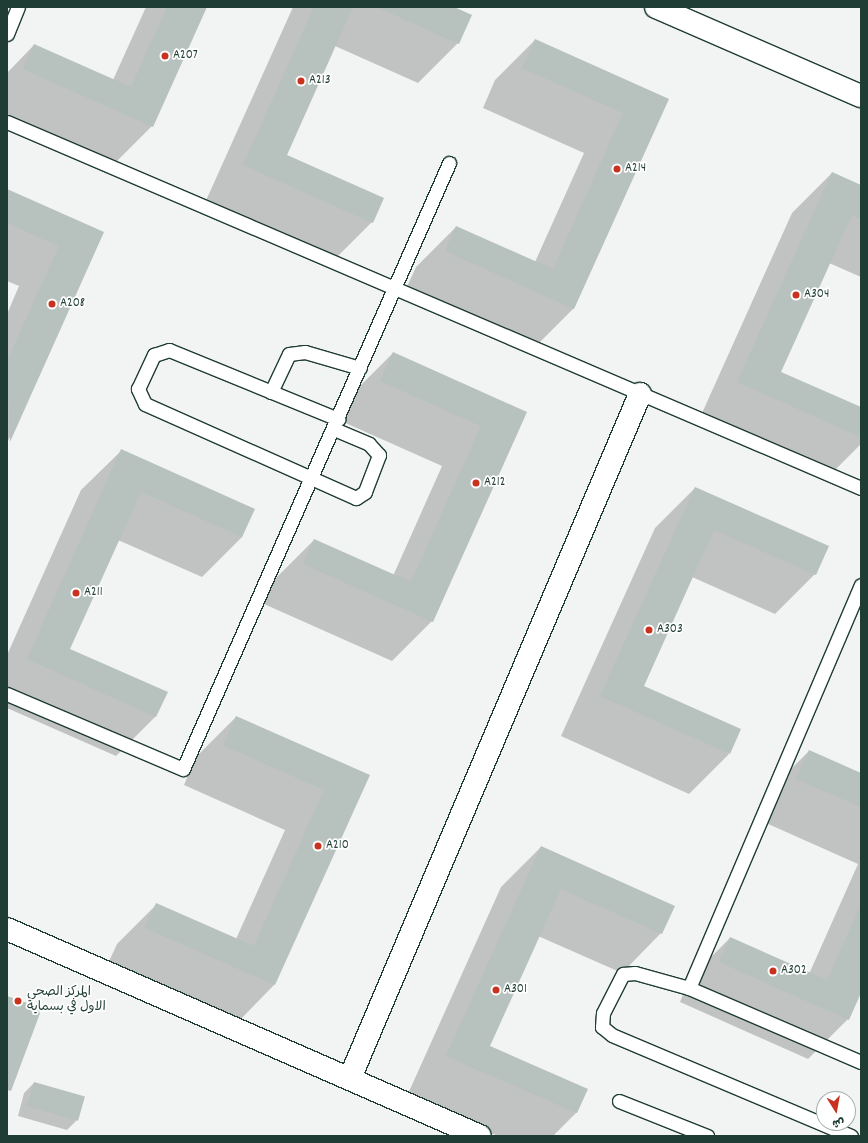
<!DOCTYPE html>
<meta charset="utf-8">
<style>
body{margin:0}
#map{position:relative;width:868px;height:1143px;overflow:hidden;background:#f2f3f3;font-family:Dekko,"Playpen Sans Arabic",sans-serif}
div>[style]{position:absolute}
.shadow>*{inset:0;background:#0003}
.building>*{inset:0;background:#b7c1bd;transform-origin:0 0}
.roads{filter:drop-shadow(1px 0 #1f3d34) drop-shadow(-1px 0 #1f3d34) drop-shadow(0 1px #1f3d34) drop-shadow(0 -1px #1f3d34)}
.service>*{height:13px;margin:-6.5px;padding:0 6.5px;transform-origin:6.5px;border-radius:6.5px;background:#fff}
.minor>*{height:22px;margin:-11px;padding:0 11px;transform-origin:11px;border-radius:11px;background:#fff}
.tertiary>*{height:22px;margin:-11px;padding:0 11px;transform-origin:11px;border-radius:11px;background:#fff}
.dots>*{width:11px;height:11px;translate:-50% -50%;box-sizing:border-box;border:2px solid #fff;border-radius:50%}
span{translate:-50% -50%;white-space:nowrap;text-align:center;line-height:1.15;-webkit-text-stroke:3.5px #fff;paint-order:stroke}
.poi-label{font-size:13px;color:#1f3d34}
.left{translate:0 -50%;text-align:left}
.frame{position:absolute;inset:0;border:8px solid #1f3d34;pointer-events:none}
.north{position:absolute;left:816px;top:1091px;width:40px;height:40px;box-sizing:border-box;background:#fff;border:1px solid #a5b1ae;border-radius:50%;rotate:169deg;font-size:11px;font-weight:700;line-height:16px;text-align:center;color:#1f3d34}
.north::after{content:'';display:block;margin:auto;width:14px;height:18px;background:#c8321e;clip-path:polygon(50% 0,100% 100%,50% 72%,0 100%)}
</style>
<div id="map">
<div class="shadow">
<i style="clip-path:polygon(146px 7px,206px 7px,152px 126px,112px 166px,7px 119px,7px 73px,34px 45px,113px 80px)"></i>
<i style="clip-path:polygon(293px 7px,451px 7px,458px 43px,418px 83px,335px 46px,286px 156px,372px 222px,332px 262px,204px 205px)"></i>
<i style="clip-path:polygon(535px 40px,668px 99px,574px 308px,534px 348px,405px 291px,416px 267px,456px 227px,535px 262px,584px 153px,483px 108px,495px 80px)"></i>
<i style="clip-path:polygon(832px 173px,861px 186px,861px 277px,829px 263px,780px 372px,861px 408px,861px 444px,826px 479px,698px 422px,792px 213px)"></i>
<i style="clip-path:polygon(7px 190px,103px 233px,7px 443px,7px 314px,19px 286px,7px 281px)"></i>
<i style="clip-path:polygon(393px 353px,526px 413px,432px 621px,392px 661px,264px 604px,274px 580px,314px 540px,393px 576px,442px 466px,341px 421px,353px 393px)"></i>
<i style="clip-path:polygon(121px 451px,254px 509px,242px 537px,202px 577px,118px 540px,69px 649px,156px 716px,116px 756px,7px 708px,7px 655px,81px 490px)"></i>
<i style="clip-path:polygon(695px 488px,815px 574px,775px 614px,692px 577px,643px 687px,729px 754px,689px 794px,561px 736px,655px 528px)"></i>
<i style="clip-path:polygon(236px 717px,368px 776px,274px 985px,235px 1025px,106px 968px,117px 944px,157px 904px,236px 939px,285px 830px,184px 785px,196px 757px)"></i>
<i style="clip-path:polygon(809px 751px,861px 775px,861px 990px,848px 1019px,808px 1059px,680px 1002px,690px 978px,730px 938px,809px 974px,858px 864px,757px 819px,769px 791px)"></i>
<i style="clip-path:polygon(541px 847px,661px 933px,622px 973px,538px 936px,489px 1046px,586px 1089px,576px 1113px,553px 1136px,498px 1136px,407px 1096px,501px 887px)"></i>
<i style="clip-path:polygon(34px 1083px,77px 1120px,67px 1130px,18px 1116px,24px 1093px)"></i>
</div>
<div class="building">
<i style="clip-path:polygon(167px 7px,207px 7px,153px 127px,23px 69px,34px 44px,131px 87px)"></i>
<i style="clip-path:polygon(314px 7px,353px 7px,287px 155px,384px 198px,373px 223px,243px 165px)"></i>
<i style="clip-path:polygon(377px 7px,454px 7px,472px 15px,459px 44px)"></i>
<i style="clip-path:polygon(535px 39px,669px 99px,574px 309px,445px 251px,456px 226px,553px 269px,623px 113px,522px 68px)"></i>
<i style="clip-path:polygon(832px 172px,861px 185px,861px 219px,852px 215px,781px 372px,861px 407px,861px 437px,737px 382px)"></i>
<i style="clip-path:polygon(7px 189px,104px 232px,10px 442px,7px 361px,59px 246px,7px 223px)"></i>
<i style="clip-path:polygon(393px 352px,527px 412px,433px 622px,303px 564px,314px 539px,411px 582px,481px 426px,380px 381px)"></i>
<i style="clip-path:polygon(121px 449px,255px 509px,242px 537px,141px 492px,70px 649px,168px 692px,156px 717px,27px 659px)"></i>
<i style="clip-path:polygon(695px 487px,829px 546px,816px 575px,714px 530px,644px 686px,741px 729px,730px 754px,600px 696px)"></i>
<i style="clip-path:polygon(236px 716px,370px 775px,275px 985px,145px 928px,156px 903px,254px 946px,324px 790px,223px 745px)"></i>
<i style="clip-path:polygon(809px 750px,861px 773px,861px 807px,796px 779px)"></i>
<i style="clip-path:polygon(541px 846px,675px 906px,662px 934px,561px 889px,490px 1046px,588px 1089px,577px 1113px,446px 1056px)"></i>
<i style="clip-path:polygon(861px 905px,861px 993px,849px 1020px,719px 962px,730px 937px,827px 980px)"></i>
<i style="clip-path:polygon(7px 996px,42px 1008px,11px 1091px,7px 1090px)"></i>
<i style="left:34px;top:1082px;width:53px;height:25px;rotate:16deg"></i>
</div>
<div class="roads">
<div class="service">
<i style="left:7px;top:34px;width:29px;rotate:-68deg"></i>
<i style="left:7px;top:122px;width:929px;rotate:23.2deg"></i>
<i style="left:271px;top:392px;width:42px;rotate:-64.7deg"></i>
<i style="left:289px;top:354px;width:16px;rotate:-7deg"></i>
<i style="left:305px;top:352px;width:57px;rotate:16.2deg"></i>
<i style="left:334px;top:429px;width:38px;rotate:23deg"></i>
<i style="left:369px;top:444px;width:15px;rotate:48deg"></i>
<i style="left:379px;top:455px;width:40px;rotate:111deg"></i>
<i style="left:365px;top:492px;width:11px;rotate:146deg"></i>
<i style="left:356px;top:498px;width:231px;rotate:-156deg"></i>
<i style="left:145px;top:404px;width:17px;rotate:-115deg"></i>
<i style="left:138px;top:389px;width:38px;rotate:-65deg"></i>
<i style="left:154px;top:355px;width:16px;rotate:-18deg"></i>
<i style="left:169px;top:350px;width:183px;rotate:22.2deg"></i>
<i style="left:7px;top:694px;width:191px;rotate:23.1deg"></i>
<i style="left:183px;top:769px;width:662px;rotate:-66.3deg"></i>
<i style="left:689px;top:988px;width:438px;rotate:-66.9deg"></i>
<i style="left:619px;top:1101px;width:95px;rotate:21.7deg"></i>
<i style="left:851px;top:1136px;width:259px;rotate:-157.1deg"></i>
<i style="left:612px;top:1035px;width:13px;rotate:-141deg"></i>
<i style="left:602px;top:1027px;width:14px;rotate:-86deg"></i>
<i style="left:603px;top:1013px;width:44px;rotate:-62.9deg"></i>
<i style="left:623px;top:974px;width:12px;rotate:-5deg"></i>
<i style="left:635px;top:973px;width:56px;rotate:15.5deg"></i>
<i style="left:689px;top:988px;width:187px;rotate:23.3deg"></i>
</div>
<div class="minor">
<i style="left:656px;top:7px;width:223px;rotate:23.5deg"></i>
<i style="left:350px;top:1078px;width:743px;rotate:-67.02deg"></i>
</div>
<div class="tertiary">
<i style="left:7px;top:929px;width:516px;rotate:23.64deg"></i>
</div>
</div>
<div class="dots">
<i style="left:165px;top:56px;background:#c8321e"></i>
<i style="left:301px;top:81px;background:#c8321e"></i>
<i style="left:617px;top:169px;background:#c8321e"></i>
<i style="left:796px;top:295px;background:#c8321e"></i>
<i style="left:52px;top:304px;background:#c8321e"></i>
<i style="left:476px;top:483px;background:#c8321e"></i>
<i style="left:76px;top:593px;background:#c8321e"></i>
<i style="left:649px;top:630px;background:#c8321e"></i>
<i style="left:318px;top:846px;background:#c8321e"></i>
<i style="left:773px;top:971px;background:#c8321e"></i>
<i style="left:496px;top:990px;background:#c8321e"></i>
<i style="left:18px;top:1001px;background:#c8321e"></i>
</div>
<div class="poi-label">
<span class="left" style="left:173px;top:56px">A207</span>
<span class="left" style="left:309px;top:81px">A213</span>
<span class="left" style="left:625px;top:169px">A214</span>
<span class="left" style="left:804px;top:295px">A304</span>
<span class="left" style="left:60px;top:304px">A208</span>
<span class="left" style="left:484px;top:483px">A212</span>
<span class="left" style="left:84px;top:593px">A211</span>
<span class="left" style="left:657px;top:630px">A303</span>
<span class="left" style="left:326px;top:846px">A210</span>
<span class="left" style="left:781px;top:971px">A302</span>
<span class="left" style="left:504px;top:990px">A301</span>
<span class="left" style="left:27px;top:1001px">المركز الصحي<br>الاول في بسماية</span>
</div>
<div class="frame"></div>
<div class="north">ش</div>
</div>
